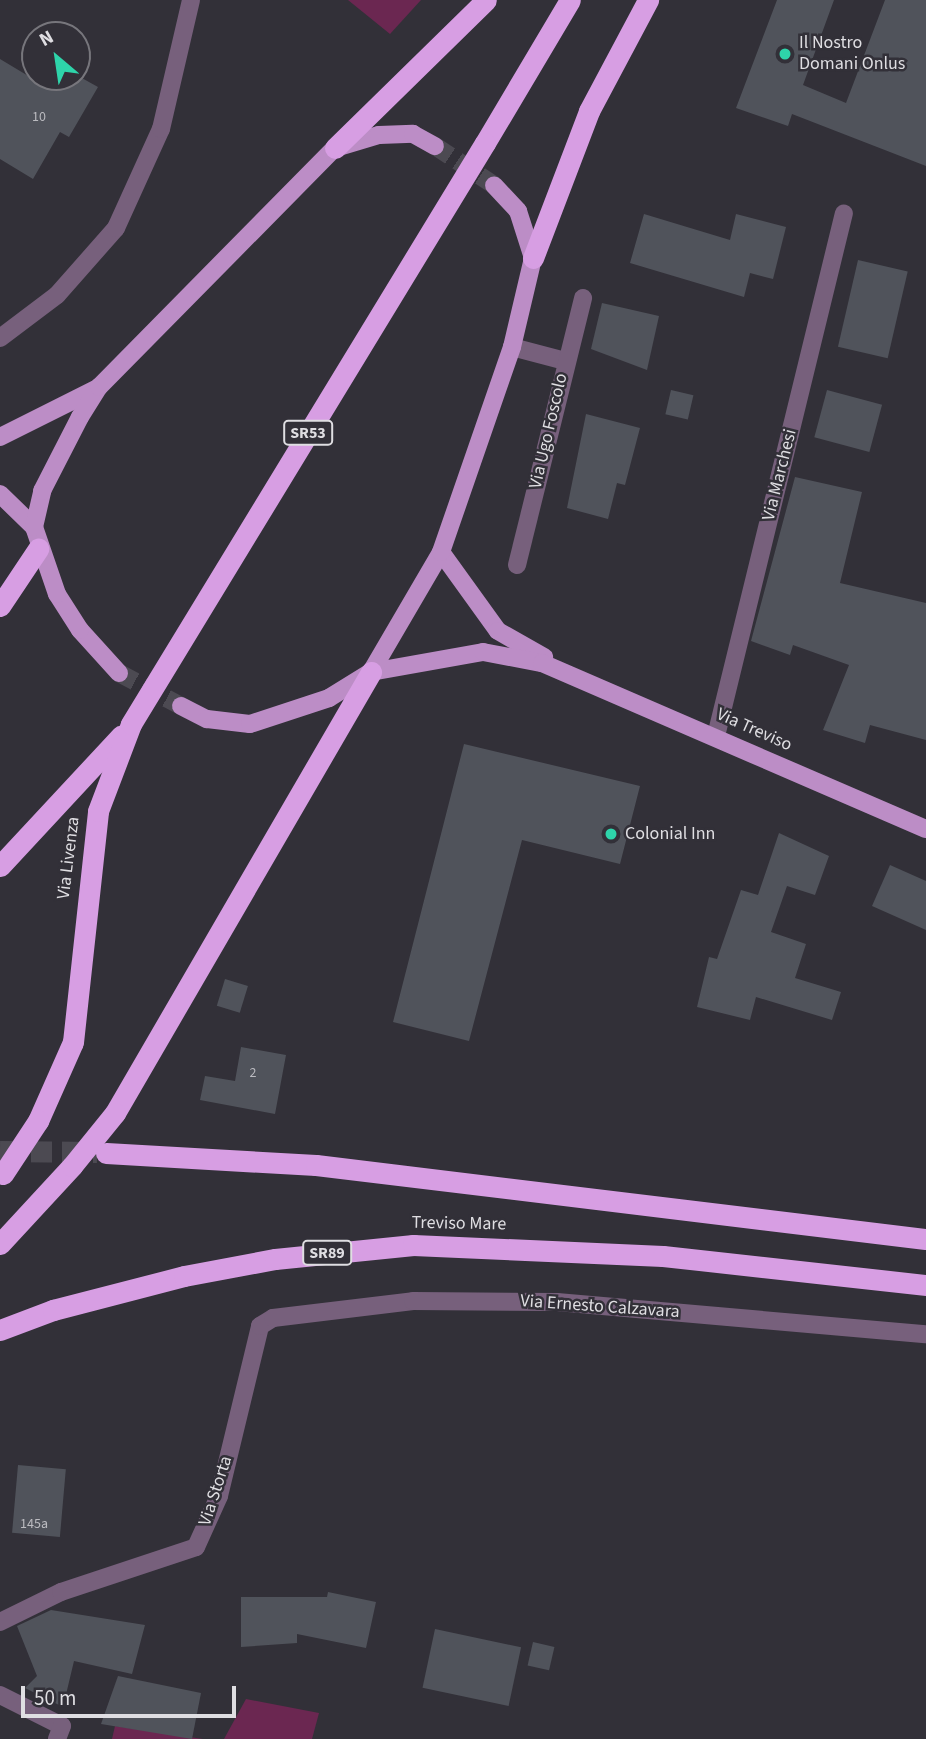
<!DOCTYPE html>
<style>
body{margin:0}
#map{position:relative;width:926px;height:1739px;overflow:hidden;background:#323038;font-family:"Source Sans 3",sans-serif}
div>[style]{position:absolute}
.green>*{inset:0;background:#6b2751}
.building>*{inset:0;background:#50535b;transform-origin:0 0}
.major-tunnel>*{height:18px;margin-top:-9px;transform-origin:0;background:repeating-linear-gradient(90deg,#4c4a52 0 18px,transparent 0 27px)}
.highway-tunnel>*{height:21px;margin-top:-10.5px;transform-origin:0;background:repeating-linear-gradient(90deg,#4c4a52 0 21px,transparent 0 31px)}
.minor>*{height:18px;margin:-9px;padding:0 9px;transform-origin:9px;border-radius:9px;background:#77607c}
.major>*{height:18px;margin:-9px;padding:0 9px;transform-origin:9px;border-radius:9px;background:#bc8dc6}
.highway>*{height:21px;margin:-10.5px;padding:0 10.5px;transform-origin:10.5px;border-radius:10.5px;background:#d79ee3}
.highway-bridge>*{height:21px;margin:-10.5px;padding:0 10.5px;transform-origin:10.5px;border-radius:10.5px;background:#d79ee3}
.dots>*{width:19px;height:19px;translate:-50% -50%;box-sizing:border-box;border:4px solid #323038;border-radius:50%}
span{translate:-50% -50%;white-space:nowrap;text-align:center;line-height:1.15;-webkit-text-stroke:5px #323038;paint-order:stroke}
.number-label{font-size:14px;color:#bbbbc0}
.number-label span{-webkit-text-stroke-width:0}
.shield-label span{padding:2px 5px;background:#323038;border:2px solid;border-radius:5px;-webkit-text-stroke-width:0}
.shield-label{font-size:16px;color:#dfdee2;font-weight:700}
.poi-label{font-size:18px;color:#dfdee2}
.left{translate:0 -50%;text-align:left}
.street-label{font-size:18px;color:#dfdee2}
.north{position:absolute;left:21px;top:21px;width:70px;height:70px;box-sizing:border-box;background:#323038;border:2px solid #77767c;border-radius:50%;rotate:331deg;font-size:19px;font-weight:700;line-height:28px;text-align:center;color:#dfdee2}
.north::after{content:'';display:block;margin:auto;width:24px;height:32px;background:#2ed4aa;clip-path:polygon(50% 0,100% 100%,50% 72%,0 100%)}
.scale{position:absolute;left:21px;top:1686px;width:215px;height:32px;box-sizing:border-box;border:4px solid #dfdee2;border-top:0;padding-left:9px;font-size:21px;line-height:24px;white-space:nowrap;color:#dfdee2;-webkit-text-stroke:5px #323038;paint-order:stroke}
</style>
<div id="map">
<div class="green">
<i style="clip-path:polygon(348px 0,421px 0,390px 34px)"></i>
<i style="clip-path:polygon(246px 1699px,319px 1713px,312px 1739px,224px 1739px)"></i>
<i style="clip-path:polygon(115px 1726px,203px 1739px,112px 1739px)"></i>
</div>
<div class="building">
<i style="clip-path:polygon(777px 0,834px 0,803px 85px,846px 103px,885px 0,926px 0,926px 166px,792px 114px,788px 126px,736px 108px)"></i>
<i style="clip-path:polygon(0 59px,30px 77px,80px 77px,98px 87px,69px 137px,60px 132px,33px 179px,0 159px)"></i>
<i style="clip-path:polygon(644px 214px,730px 240px,736px 214px,786px 227px,773px 279px,750px 273px,744px 297px,630px 263px)"></i>
<i style="left:858px;top:260px;width:51px;height:89px;rotate:13deg"></i>
<i style="clip-path:polygon(602px 303px,659px 316px,647px 370px,591px 349px)"></i>
<i style="left:671px;top:390px;width:23px;height:25px;rotate:13deg"></i>
<i style="left:827px;top:390px;width:57px;height:49px;rotate:15deg"></i>
<i style="clip-path:polygon(586px 414px,640px 428px,625px 485px,617px 483px,608px 519px,567px 508px)"></i>
<i style="clip-path:polygon(795px 477px,862px 492px,840px 583px,926px 603px,926px 740px,870px 725px,865px 743px,823px 730px,849px 665px,793px 645px,790px 655px,751px 641px)"></i>
<i style="clip-path:polygon(464px 744px,640px 786px,620px 864px,522px 840px,469px 1041px,393px 1022px)"></i>
<i style="clip-path:polygon(779px 833px,829px 856px,815px 895px,787px 886px,771px 932px,806px 944px,795px 978px,841px 992px,832px 1020px,756px 997px,750px 1020px,697px 1007px,709px 957px,717px 959px,741px 890px,758px 895px)"></i>
<i style="clip-path:polygon(890px 865px,926px 881px,926px 930px,872px 906px)"></i>
<i style="left:225px;top:979px;width:24px;height:28px;rotate:17deg"></i>
<i style="clip-path:polygon(241px 1047px,286px 1055px,275px 1114px,200px 1100px,205px 1076px,235px 1081px)"></i>
<i style="left:18px;top:1465px;width:48px;height:68px;rotate:5deg"></i>
<i style="clip-path:polygon(328px 1592px,376px 1602px,366px 1648px,297px 1634px,297px 1643px,241px 1647px,241px 1597px,327px 1597px)"></i>
<i style="clip-path:polygon(51px 1610px,145px 1625px,132px 1674px,74px 1661px,63px 1707px,25px 1688px,37px 1676px,17px 1626px)"></i>
<i style="left:435px;top:1629px;width:88px;height:60px;rotate:12deg"></i>
<i style="left:533px;top:1642px;width:22px;height:24px;rotate:13deg"></i>
<i style="clip-path:polygon(118px 1676px,201px 1693px,192px 1739px,101px 1724px)"></i>
</div>
<div class="major-tunnel">
<i style="left:435px;top:146px;width:71px;rotate:33.5deg"></i>
<i style="left:119px;top:673px;width:70px;rotate:28deg"></i>
</div>
<div class="highway-tunnel">
<i style="left:0;top:1151px;width:97px;rotate:0.6deg"></i>
</div>
<div class="minor">
<i style="left:0;top:338px;width:71px;rotate:-37deg"></i>
<i style="left:57px;top:295px;width:89px;rotate:-48.6deg"></i>
<i style="left:116px;top:228px;width:109px;rotate:-65.6deg"></i>
<i style="left:161px;top:129px;width:132px;rotate:-76.9deg"></i>
<i style="left:512px;top:347px;width:55px;rotate:14.8deg"></i>
<i style="left:517px;top:565px;width:275px;rotate:-76.1deg"></i>
<i style="left:716px;top:736px;width:538px;rotate:-76.25deg"></i>
<i style="left:0;top:1622px;width:68px;rotate:-26.2deg"></i>
<i style="left:61px;top:1592px;width:142px;rotate:-18.4deg"></i>
<i style="left:196px;top:1547px;width:56px;rotate:-65.7deg"></i>
<i style="left:219px;top:1496px;width:175px;rotate:-76.4deg"></i>
<i style="left:260px;top:1326px;width:15px;rotate:-32deg"></i>
<i style="left:273px;top:1318px;width:141px;rotate:-6.9deg"></i>
<i style="left:413px;top:1301px;width:144px;rotate:0.4deg"></i>
<i style="left:557px;top:1302px;width:370px;rotate:5deg"></i>
<i style="left:0;top:1695px;width:69px;rotate:26.6deg"></i>
<i style="left:62px;top:1726px;width:14px;rotate:111deg"></i>
</div>
<div class="major">
<i style="left:0;top:437px;width:107px;rotate:-26.6deg"></i>
<i style="left:0;top:494px;width:47px;rotate:44.1deg"></i>
<i style="left:441px;top:552px;width:97px;rotate:54.2deg"></i>
<i style="left:498px;top:631px;width:53px;rotate:29.5deg"></i>
<i style="left:371px;top:672px;width:114px;rotate:-10.1deg"></i>
<i style="left:483px;top:652px;width:60px;rotate:10.6deg"></i>
<i style="left:542px;top:663px;width:418px;rotate:23.4deg"></i>
<i style="left:119px;top:673px;width:58px;rotate:-132.2deg"></i>
<i style="left:80px;top:630px;width:43px;rotate:-122.6deg"></i>
<i style="left:57px;top:594px;width:71px;rotate:-108.9deg"></i>
<i style="left:34px;top:527px;width:37px;rotate:-77deg"></i>
<i style="left:42px;top:491px;width:83px;rotate:-62.8deg"></i>
<i style="left:80px;top:417px;width:36px;rotate:-58deg"></i>
<i style="left:99px;top:387px;width:336px;rotate:-45.4deg"></i>
<i style="left:335px;top:148px;width:46px;rotate:-16.5deg"></i>
<i style="left:379px;top:135px;width:34px;rotate:-2deg"></i>
<i style="left:413px;top:134px;width:25px;rotate:29deg"></i>
<i style="left:181px;top:706px;width:29px;rotate:27deg"></i>
<i style="left:207px;top:719px;width:43px;rotate:6.6deg"></i>
<i style="left:250px;top:724px;width:83px;rotate:-18.2deg"></i>
<i style="left:329px;top:698px;width:49px;rotate:-31.8deg"></i>
<i style="left:371px;top:672px;width:139px;rotate:-59.7deg"></i>
<i style="left:441px;top:552px;width:217px;rotate:-70.9deg"></i>
<i style="left:512px;top:347px;width:91px;rotate:-76.7deg"></i>
<i style="left:533px;top:258px;width:49px;rotate:-107.7deg"></i>
<i style="left:518px;top:211px;width:35px;rotate:-133deg"></i>
</div>
<div class="highway">
<i style="left:485px;top:143px;width:166px;rotate:-59.3deg"></i>
<i style="left:335px;top:148px;width:211px;rotate:-44.4deg"></i>
<i style="left:533px;top:258px;width:157px;rotate:-69.1deg"></i>
<i style="left:589px;top:111px;width:126px;rotate:-62deg"></i>
<i style="left:0;top:606px;width:69px;rotate:-56.3deg"></i>
<i style="left:0;top:866px;width:178px;rotate:-47.1deg"></i>
<i style="left:115px;top:1113px;width:510px;rotate:-59.86deg"></i>
<i style="left:38px;top:1121px;width:86px;rotate:-66.1deg"></i>
<i style="left:73px;top:1042px;width:232px;rotate:-83.8deg"></i>
<i style="left:98px;top:811px;width:93px;rotate:-69.2deg"></i>
<i style="left:106px;top:1153px;width:210px;rotate:3.3deg"></i>
<i style="left:316px;top:1165px;width:614px;rotate:6.92deg"></i>
<i style="left:0;top:1244px;width:106px;rotate:-47.3deg"></i>
<i style="left:0;top:1330px;width:57px;rotate:-20.7deg"></i>
<i style="left:53px;top:1310px;width:135px;rotate:-14.5deg"></i>
<i style="left:184px;top:1276px;width:93px;rotate:-10.6deg"></i>
<i style="left:275px;top:1259px;width:139px;rotate:-5.8deg"></i>
<i style="left:413px;top:1245px;width:250px;rotate:2.5deg"></i>
<i style="left:663px;top:1256px;width:265px;rotate:6.3deg"></i>
</div>
<div class="highway-bridge">
<i style="left:131px;top:724px;width:680px;rotate:-58.65deg"></i>
<i style="left:72px;top:1166px;width:68px;rotate:-50.9deg"></i>
<i style="left:3px;top:1174px;width:64px;rotate:-56.6deg"></i>
</div>
<div class="dots">
<i style="left:785px;top:54px;background:#2ed4aa"></i>
<i style="left:611px;top:834px;background:#2ed4aa"></i>
</div>
<div class="number-label">
<span style="left:39px;top:117px">10</span>
<span style="left:253px;top:1073px">2</span>
<span style="left:34px;top:1524px">145a</span>
</div>
<div class="shield-label">
<span style="left:308px;top:433px">SR53</span>
<span style="left:327px;top:1253px">SR89</span>
</div>
<div class="poi-label">
<span class="left" style="left:799px;top:54px">Il Nostro<br>Domani Onlus</span>
<span class="left" style="left:625px;top:834px">Colonial Inn</span>
</div>
<div class="street-label">
<span style="left:549px;top:431px;rotate:-77deg">Via Ugo Foscolo</span>
<span style="left:780px;top:475px;rotate:-76deg">Via Marchesi</span>
<span style="left:754px;top:730px;rotate:24deg">Via Treviso</span>
<span style="left:69px;top:858px;rotate:-83deg">Via Livenza</span>
<span style="left:459px;top:1224px;rotate:1deg">Treviso Mare</span>
<span style="left:600px;top:1307px;rotate:4deg">Via Ernesto Calzavara</span>
<span style="left:216px;top:1491px;rotate:-72deg">Via Storta</span>
</div>
<div class="north">N</div>
<div class="scale">50 m</div>
</div>
